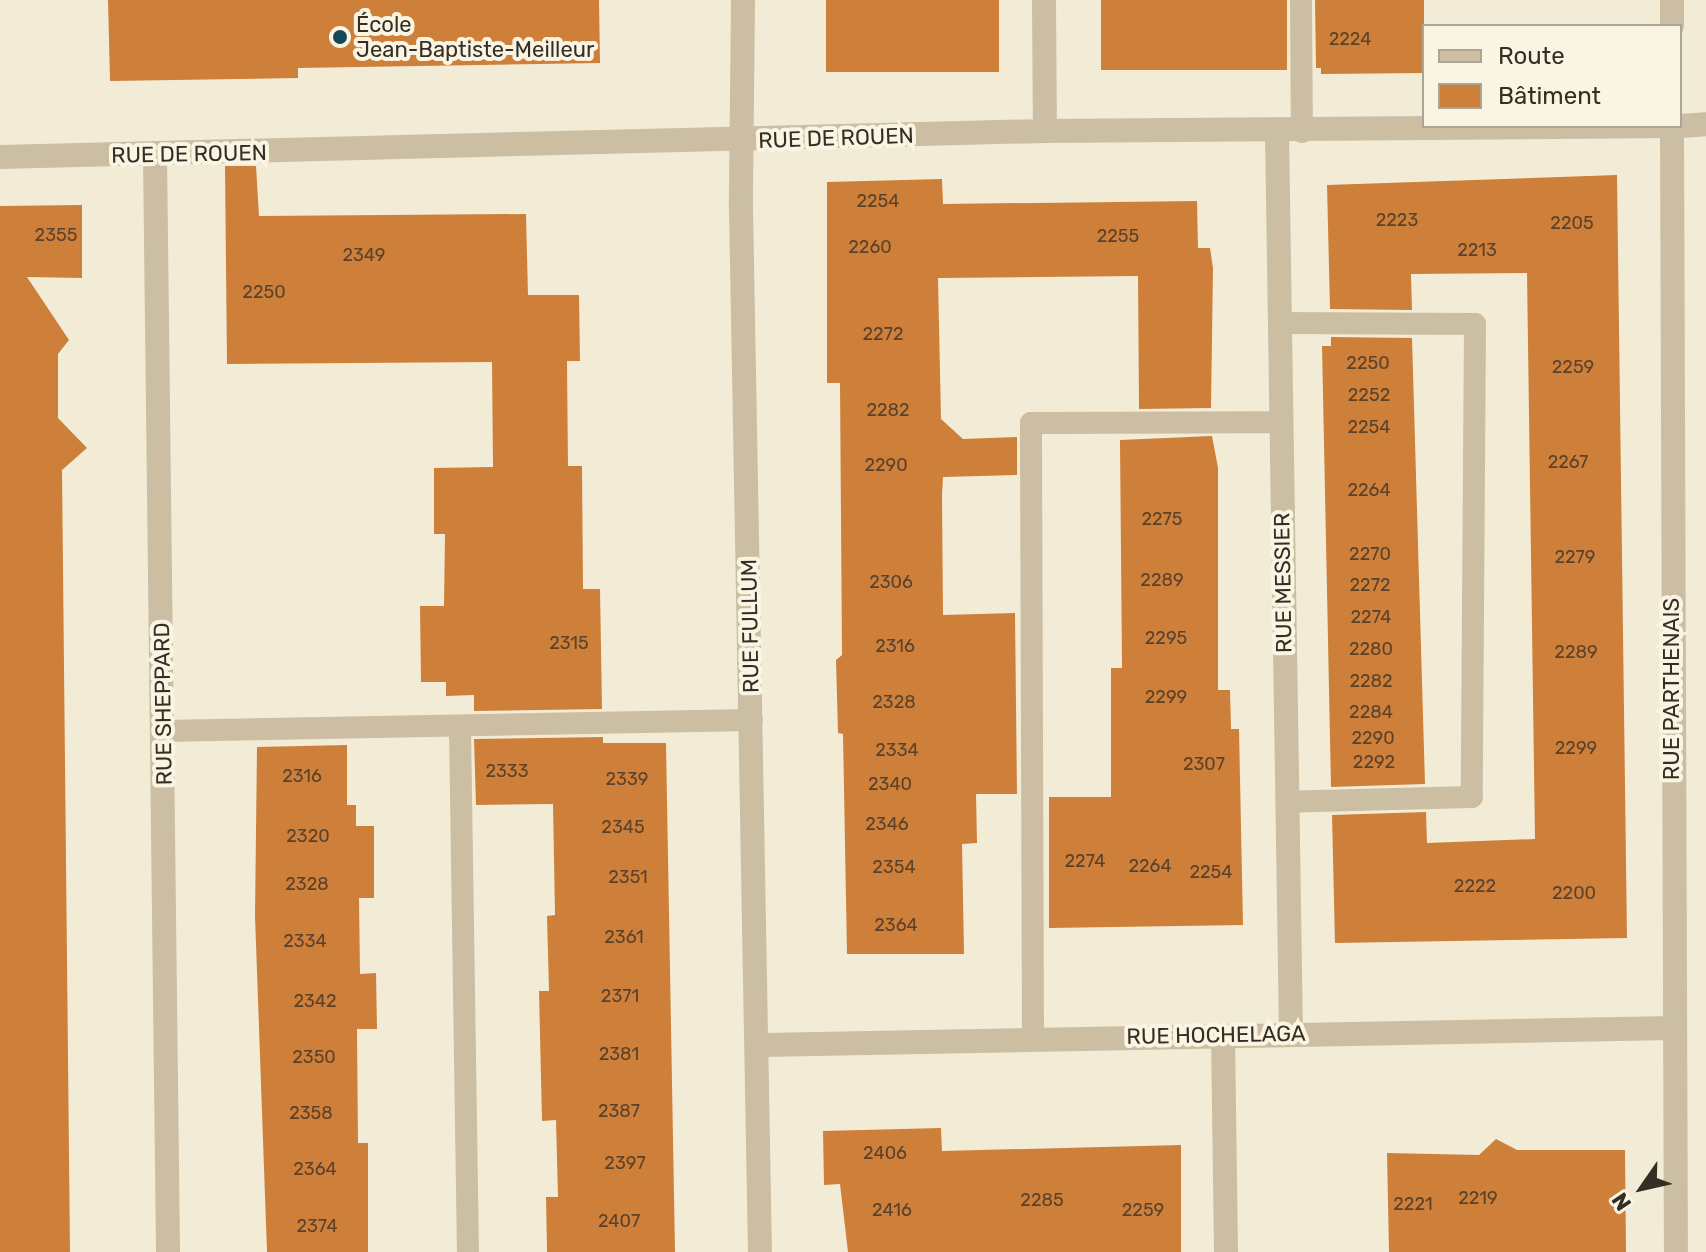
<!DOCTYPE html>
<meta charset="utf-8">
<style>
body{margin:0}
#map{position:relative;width:1706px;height:1252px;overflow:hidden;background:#f2ecd7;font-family:Rubik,sans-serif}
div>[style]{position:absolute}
.building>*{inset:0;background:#ce7f3a;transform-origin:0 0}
.lane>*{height:22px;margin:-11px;padding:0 11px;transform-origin:11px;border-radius:11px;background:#cbbea2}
.street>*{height:24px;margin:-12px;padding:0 12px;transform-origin:12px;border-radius:12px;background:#cbbea2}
.dots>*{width:22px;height:22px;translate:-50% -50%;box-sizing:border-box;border:4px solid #faf5e3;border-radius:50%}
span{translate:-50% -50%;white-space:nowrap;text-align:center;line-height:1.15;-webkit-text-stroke:8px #faf5e3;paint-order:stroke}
.number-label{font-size:18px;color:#5b422a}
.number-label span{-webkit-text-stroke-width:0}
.poi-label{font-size:22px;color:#352e25}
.left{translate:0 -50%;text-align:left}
.street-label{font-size:22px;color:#352e25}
.legend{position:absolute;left:1422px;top:24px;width:260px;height:104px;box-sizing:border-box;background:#faf5e3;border:2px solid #aba597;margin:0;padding:10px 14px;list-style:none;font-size:24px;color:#352e25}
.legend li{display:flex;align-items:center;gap:16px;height:40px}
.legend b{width:40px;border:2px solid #aba597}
.north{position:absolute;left:1602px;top:1148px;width:80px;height:80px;-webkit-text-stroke:6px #faf5e3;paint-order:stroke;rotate:236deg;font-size:22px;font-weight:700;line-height:32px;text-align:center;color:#352e25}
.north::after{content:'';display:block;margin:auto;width:28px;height:36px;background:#352e25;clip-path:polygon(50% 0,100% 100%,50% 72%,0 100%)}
</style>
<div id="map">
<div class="building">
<i style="clip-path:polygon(108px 0,599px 0,600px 63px,298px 68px,298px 78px,110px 81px)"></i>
<i style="left:826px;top:0;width:173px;height:72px"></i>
<i style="left:1101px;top:0;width:186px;height:70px"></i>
<i style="clip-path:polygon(1315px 0,1424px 0,1424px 73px,1321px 74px,1321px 68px,1316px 68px)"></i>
<i style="clip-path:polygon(225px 166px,256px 166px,259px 216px,526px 214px,528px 295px,579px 295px,580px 361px,567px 361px,568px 466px,582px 466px,583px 589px,600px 589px,602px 709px,474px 711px,474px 695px,446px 696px,446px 682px,421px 682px,420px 606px,444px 606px,445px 534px,434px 534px,434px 468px,493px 467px,492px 362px,227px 364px)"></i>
<i style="clip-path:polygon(1617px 175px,1627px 938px,1335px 943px,1332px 815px,1426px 812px,1427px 843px,1535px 839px,1527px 273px,1411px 274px,1412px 310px,1330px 309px,1327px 185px)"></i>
<i style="clip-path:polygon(942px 179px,943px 204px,1197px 201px,1198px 248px,1210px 248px,1213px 268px,1211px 408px,1139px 409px,1138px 276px,938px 278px,941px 419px,963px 439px,1017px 437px,1017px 475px,943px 477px,942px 495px,943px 615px,1015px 613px,1017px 794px,976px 794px,977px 843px,962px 844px,964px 954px,847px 954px,843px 734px,838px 733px,836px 660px,842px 655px,840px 383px,827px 383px,827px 182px)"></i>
<i style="clip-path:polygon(82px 205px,82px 278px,27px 277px,69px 340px,58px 354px,58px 418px,87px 448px,62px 470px,70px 1252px,0 1252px,0 206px)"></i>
<i style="clip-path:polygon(1331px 337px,1412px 338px,1425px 784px,1331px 787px,1322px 346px,1331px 346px)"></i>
<i style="clip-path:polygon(1212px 436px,1218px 468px,1218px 690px,1230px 690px,1231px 729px,1239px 729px,1243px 925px,1049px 928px,1049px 797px,1111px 797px,1111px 668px,1122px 668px,1120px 440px)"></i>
<i style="clip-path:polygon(603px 737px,603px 743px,666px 743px,675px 1252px,547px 1252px,546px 1197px,558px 1197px,556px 1120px,542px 1121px,539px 991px,549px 991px,547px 916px,555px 915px,553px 804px,476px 805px,474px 739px)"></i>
<i style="clip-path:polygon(347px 745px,347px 805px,356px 805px,356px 826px,374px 826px,374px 898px,359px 898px,360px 974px,376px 973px,377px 1029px,357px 1029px,358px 1143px,368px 1143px,368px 1252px,267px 1252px,255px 916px,257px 747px)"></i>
<i style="clip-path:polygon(941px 1128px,942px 1151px,1181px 1145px,1181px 1252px,848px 1252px,840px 1184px,824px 1185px,823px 1131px)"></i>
<i style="clip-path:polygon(1496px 1139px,1517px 1150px,1625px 1150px,1626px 1252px,1389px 1252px,1387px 1153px,1479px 1155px)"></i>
</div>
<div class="lane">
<i style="left:1301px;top:0;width:132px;rotate:89.6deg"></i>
<i style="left:1279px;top:323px;width:196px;rotate:0.3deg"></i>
<i style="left:1475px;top:324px;width:473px;rotate:90.4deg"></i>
<i style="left:1472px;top:797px;width:185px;rotate:178.5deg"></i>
<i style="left:460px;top:728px;width:524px;rotate:89.13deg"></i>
<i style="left:163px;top:731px;width:589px;rotate:-1.07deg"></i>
<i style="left:1033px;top:1040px;width:617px;rotate:-90.19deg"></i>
<i style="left:1031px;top:423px;width:249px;rotate:-0.2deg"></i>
</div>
<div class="street">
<i style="left:743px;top:0;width:208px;rotate:90.6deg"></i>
<i style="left:741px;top:208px;width:1044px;rotate:88.96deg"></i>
<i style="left:1044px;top:0;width:131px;rotate:89.6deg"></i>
<i style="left:1672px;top:0;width:26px;rotate:90deg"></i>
<i style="left:1672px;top:126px;width:1126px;rotate:89.8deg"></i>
<i style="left:1680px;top:126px;width:26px;rotate:-4deg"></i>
<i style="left:1277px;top:133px;width:900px;rotate:89.11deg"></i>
<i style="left:155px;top:155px;width:1097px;rotate:89.32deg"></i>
<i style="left:0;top:157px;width:1045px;rotate:-1.43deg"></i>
<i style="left:1045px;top:131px;width:628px;rotate:-0.46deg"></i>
<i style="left:1223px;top:1035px;width:217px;rotate:89.2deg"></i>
<i style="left:759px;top:1045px;width:914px;rotate:-1.07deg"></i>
</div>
<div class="dots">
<i style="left:340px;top:37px;background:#184659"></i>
</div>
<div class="number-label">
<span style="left:1350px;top:39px">2224</span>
<span style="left:878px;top:201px">2254</span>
<span style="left:1397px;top:220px">2223</span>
<span style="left:1572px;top:223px">2205</span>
<span style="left:56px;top:235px">2355</span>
<span style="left:1118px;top:236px">2255</span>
<span style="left:870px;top:247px">2260</span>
<span style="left:1477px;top:250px">2213</span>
<span style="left:364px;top:255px">2349</span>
<span style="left:264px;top:292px">2250</span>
<span style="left:883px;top:334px">2272</span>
<span style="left:1368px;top:363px">2250</span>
<span style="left:1573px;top:367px">2259</span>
<span style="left:1369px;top:395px">2252</span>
<span style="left:888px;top:410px">2282</span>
<span style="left:1369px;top:427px">2254</span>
<span style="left:1568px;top:462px">2267</span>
<span style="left:886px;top:465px">2290</span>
<span style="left:1369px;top:490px">2264</span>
<span style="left:1162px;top:519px">2275</span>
<span style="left:1370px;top:554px">2270</span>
<span style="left:1575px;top:557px">2279</span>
<span style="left:1162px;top:580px">2289</span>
<span style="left:891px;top:582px">2306</span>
<span style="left:1370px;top:585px">2272</span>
<span style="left:1371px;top:617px">2274</span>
<span style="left:1166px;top:638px">2295</span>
<span style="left:569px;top:643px">2315</span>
<span style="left:895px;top:646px">2316</span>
<span style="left:1371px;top:649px">2280</span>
<span style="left:1576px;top:652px">2289</span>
<span style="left:1371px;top:681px">2282</span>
<span style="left:1166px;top:697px">2299</span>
<span style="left:894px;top:702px">2328</span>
<span style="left:1371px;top:712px">2284</span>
<span style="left:1373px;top:738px">2290</span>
<span style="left:1576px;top:748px">2299</span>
<span style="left:897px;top:750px">2334</span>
<span style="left:1374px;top:762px">2292</span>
<span style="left:1204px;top:764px">2307</span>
<span style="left:507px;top:771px">2333</span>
<span style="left:302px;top:776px">2316</span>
<span style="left:627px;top:779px">2339</span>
<span style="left:890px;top:784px">2340</span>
<span style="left:887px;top:824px">2346</span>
<span style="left:623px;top:827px">2345</span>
<span style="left:308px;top:836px">2320</span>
<span style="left:1085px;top:861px">2274</span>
<span style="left:1150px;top:866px">2264</span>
<span style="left:894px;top:867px">2354</span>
<span style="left:1211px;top:872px">2254</span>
<span style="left:628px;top:877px">2351</span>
<span style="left:307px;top:884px">2328</span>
<span style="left:1475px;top:886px">2222</span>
<span style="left:1574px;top:893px">2200</span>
<span style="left:896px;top:925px">2364</span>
<span style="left:624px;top:937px">2361</span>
<span style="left:305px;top:941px">2334</span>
<span style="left:620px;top:996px">2371</span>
<span style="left:315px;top:1001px">2342</span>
<span style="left:619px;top:1054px">2381</span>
<span style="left:314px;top:1057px">2350</span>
<span style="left:619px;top:1111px">2387</span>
<span style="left:311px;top:1113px">2358</span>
<span style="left:885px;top:1153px">2406</span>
<span style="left:625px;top:1163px">2397</span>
<span style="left:315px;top:1169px">2364</span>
<span style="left:1478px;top:1198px">2219</span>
<span style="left:1042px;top:1200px">2285</span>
<span style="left:1413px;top:1204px">2221</span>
<span style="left:892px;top:1210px">2416</span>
<span style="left:1143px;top:1210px">2259</span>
<span style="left:619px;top:1221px">2407</span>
<span style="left:317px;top:1226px">2374</span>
</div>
<div class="poi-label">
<span class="left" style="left:356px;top:37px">École<br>Jean-Baptiste-Meilleur</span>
</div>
<div class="street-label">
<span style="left:836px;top:138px;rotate:-2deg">RUE DE ROUEN</span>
<span style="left:189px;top:154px;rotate:-1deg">RUE DE ROUEN</span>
<span style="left:1283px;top:583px;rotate:-91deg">RUE MESSIER</span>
<span style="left:750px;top:626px;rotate:-91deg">RUE FULLUM</span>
<span style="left:1672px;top:689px;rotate:-90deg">RUE PARTHENAIS</span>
<span style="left:163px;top:704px;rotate:-91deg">RUE SHEPPARD</span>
<span style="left:1216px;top:1035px;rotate:-1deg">RUE HOCHELAGA</span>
</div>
<ul class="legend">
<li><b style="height:10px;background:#cbbea2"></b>Route</li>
<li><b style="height:22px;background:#ce7f3a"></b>Bâtiment</li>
</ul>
<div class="north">N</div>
</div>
